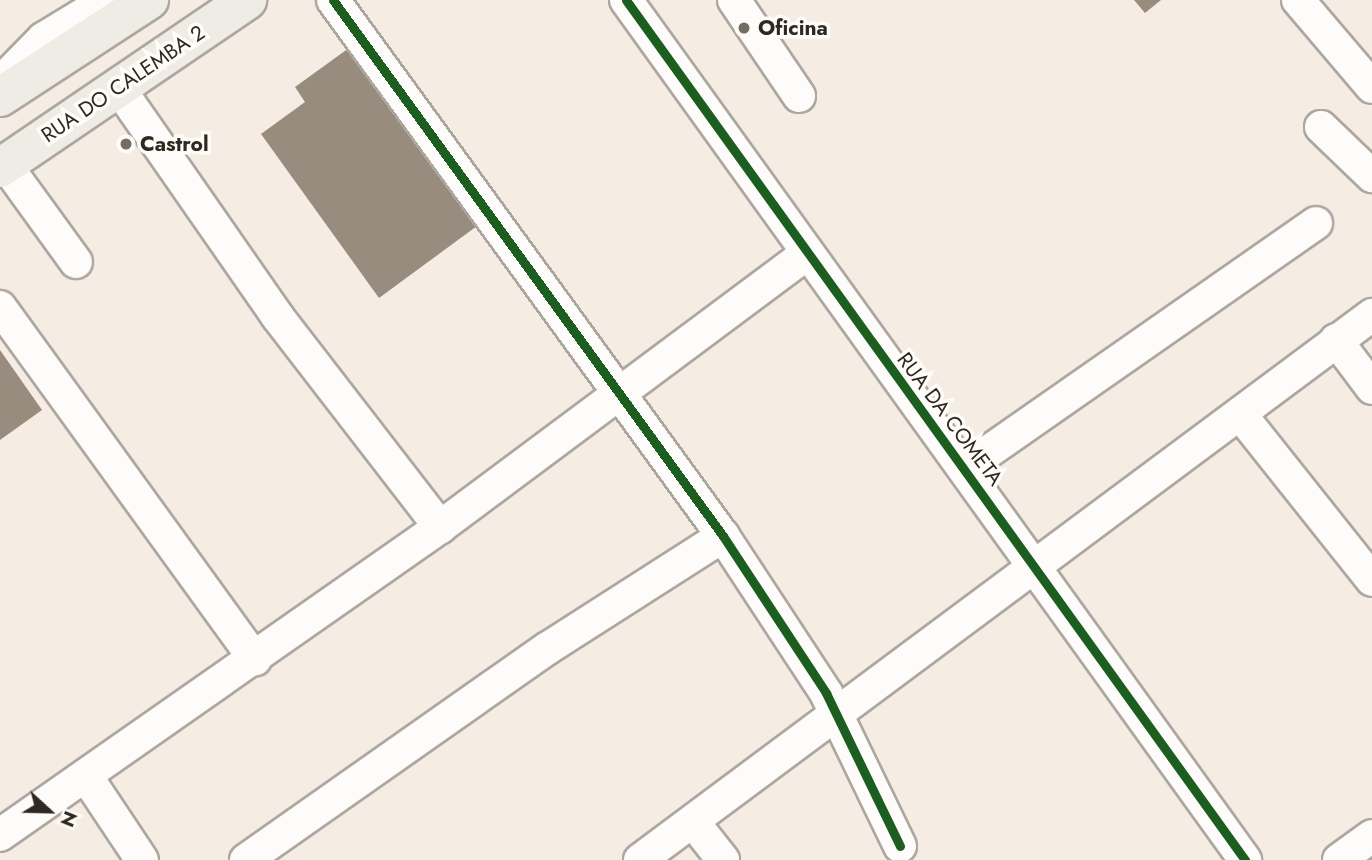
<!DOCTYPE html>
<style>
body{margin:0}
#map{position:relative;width:1372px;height:860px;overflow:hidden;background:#f5ece3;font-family:Jost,sans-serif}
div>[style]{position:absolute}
.building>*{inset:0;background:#988c7f}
.roads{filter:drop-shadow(2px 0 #aea79f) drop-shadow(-2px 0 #aea79f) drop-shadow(0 2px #aea79f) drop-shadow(0 -2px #aea79f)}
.minor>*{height:32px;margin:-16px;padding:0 16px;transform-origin:16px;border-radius:16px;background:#fefcfb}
.major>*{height:38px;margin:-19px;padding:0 19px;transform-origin:19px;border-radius:19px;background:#efece6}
.cycleway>*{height:9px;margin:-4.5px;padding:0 4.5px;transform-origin:4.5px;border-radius:4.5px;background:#1b5e20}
.dots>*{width:19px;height:19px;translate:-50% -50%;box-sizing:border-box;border:4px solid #fffcf8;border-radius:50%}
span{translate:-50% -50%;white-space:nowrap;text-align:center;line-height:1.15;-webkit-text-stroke:7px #fffcf8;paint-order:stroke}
.poi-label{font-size:21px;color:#2e2822;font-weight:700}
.left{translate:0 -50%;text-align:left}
.street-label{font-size:21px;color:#2e2822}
.north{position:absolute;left:14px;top:776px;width:70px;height:70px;-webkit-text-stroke:5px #fffcf8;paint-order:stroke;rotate:112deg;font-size:19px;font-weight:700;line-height:28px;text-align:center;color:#2e2822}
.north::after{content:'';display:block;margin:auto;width:24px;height:32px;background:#2e2822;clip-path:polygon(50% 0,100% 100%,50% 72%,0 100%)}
</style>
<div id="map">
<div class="building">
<i style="clip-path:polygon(1134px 0,1161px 0,1145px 13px)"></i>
<i style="clip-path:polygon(349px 48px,477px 226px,379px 298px,261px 134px,305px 102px,295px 87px)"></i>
<i style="clip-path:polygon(0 350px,42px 410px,0 440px)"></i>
</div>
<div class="roads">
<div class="minor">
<i style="left:333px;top:0;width:663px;rotate:53.96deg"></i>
<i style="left:723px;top:536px;width:188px;rotate:56.7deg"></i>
<i style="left:826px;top:693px;width:170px;rotate:64.2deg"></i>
<i style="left:626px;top:0;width:1060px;rotate:54.25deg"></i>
<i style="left:734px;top:0;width:116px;rotate:55.9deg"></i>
<i style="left:1298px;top:0;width:114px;rotate:49.6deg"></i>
<i style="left:0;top:83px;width:62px;rotate:-45.7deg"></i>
<i style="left:43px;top:39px;width:75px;rotate:-31.4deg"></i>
<i style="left:118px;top:87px;width:279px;rotate:55.2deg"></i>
<i style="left:277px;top:316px;width:267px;rotate:52.3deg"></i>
<i style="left:1321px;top:127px;width:71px;rotate:43.9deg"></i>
<i style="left:5px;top:164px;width:121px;rotate:54.1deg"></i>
<i style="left:0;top:307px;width:435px;rotate:54.1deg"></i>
<i style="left:1336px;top:340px;width:60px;rotate:53.1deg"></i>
<i style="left:1240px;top:414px;width:212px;rotate:51.5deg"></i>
<i style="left:965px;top:468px;width:428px;rotate:-34.9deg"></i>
<i style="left:86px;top:776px;width:101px;rotate:56.3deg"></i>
<i style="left:694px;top:823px;width:47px;rotate:51.9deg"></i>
<i style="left:0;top:835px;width:537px;rotate:-34.99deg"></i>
<i style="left:440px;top:527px;width:457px;rotate:-36.7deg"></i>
<i style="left:246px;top:860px;width:369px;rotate:-35.1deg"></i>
<i style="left:548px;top:648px;width:208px;rotate:-32.6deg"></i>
<i style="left:640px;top:860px;width:913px;rotate:-36.67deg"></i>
<i style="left:1339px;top:860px;width:41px;rotate:-36deg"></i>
</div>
<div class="major">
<i style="left:0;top:97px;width:178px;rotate:-33.1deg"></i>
<i style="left:0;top:168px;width:299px;rotate:-34.2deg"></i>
</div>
</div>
<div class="cycleway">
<i style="left:333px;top:0;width:663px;rotate:53.96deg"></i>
<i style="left:723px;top:536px;width:188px;rotate:56.7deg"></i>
<i style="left:826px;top:693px;width:170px;rotate:64.2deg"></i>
<i style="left:626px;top:0;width:1060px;rotate:54.25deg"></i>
</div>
<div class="dots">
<i style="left:744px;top:28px;background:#746d66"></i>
<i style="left:126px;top:144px;background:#746d66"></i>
</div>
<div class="poi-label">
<span class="left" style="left:758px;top:28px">Oficina</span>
<span class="left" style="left:140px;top:144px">Castrol</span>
</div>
<div class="street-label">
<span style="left:123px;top:84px;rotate:-34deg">RUA DO CALEMBA 2</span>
<span style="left:950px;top:419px;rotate:53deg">RUA DA COMETA</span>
</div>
<div class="north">N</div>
</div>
